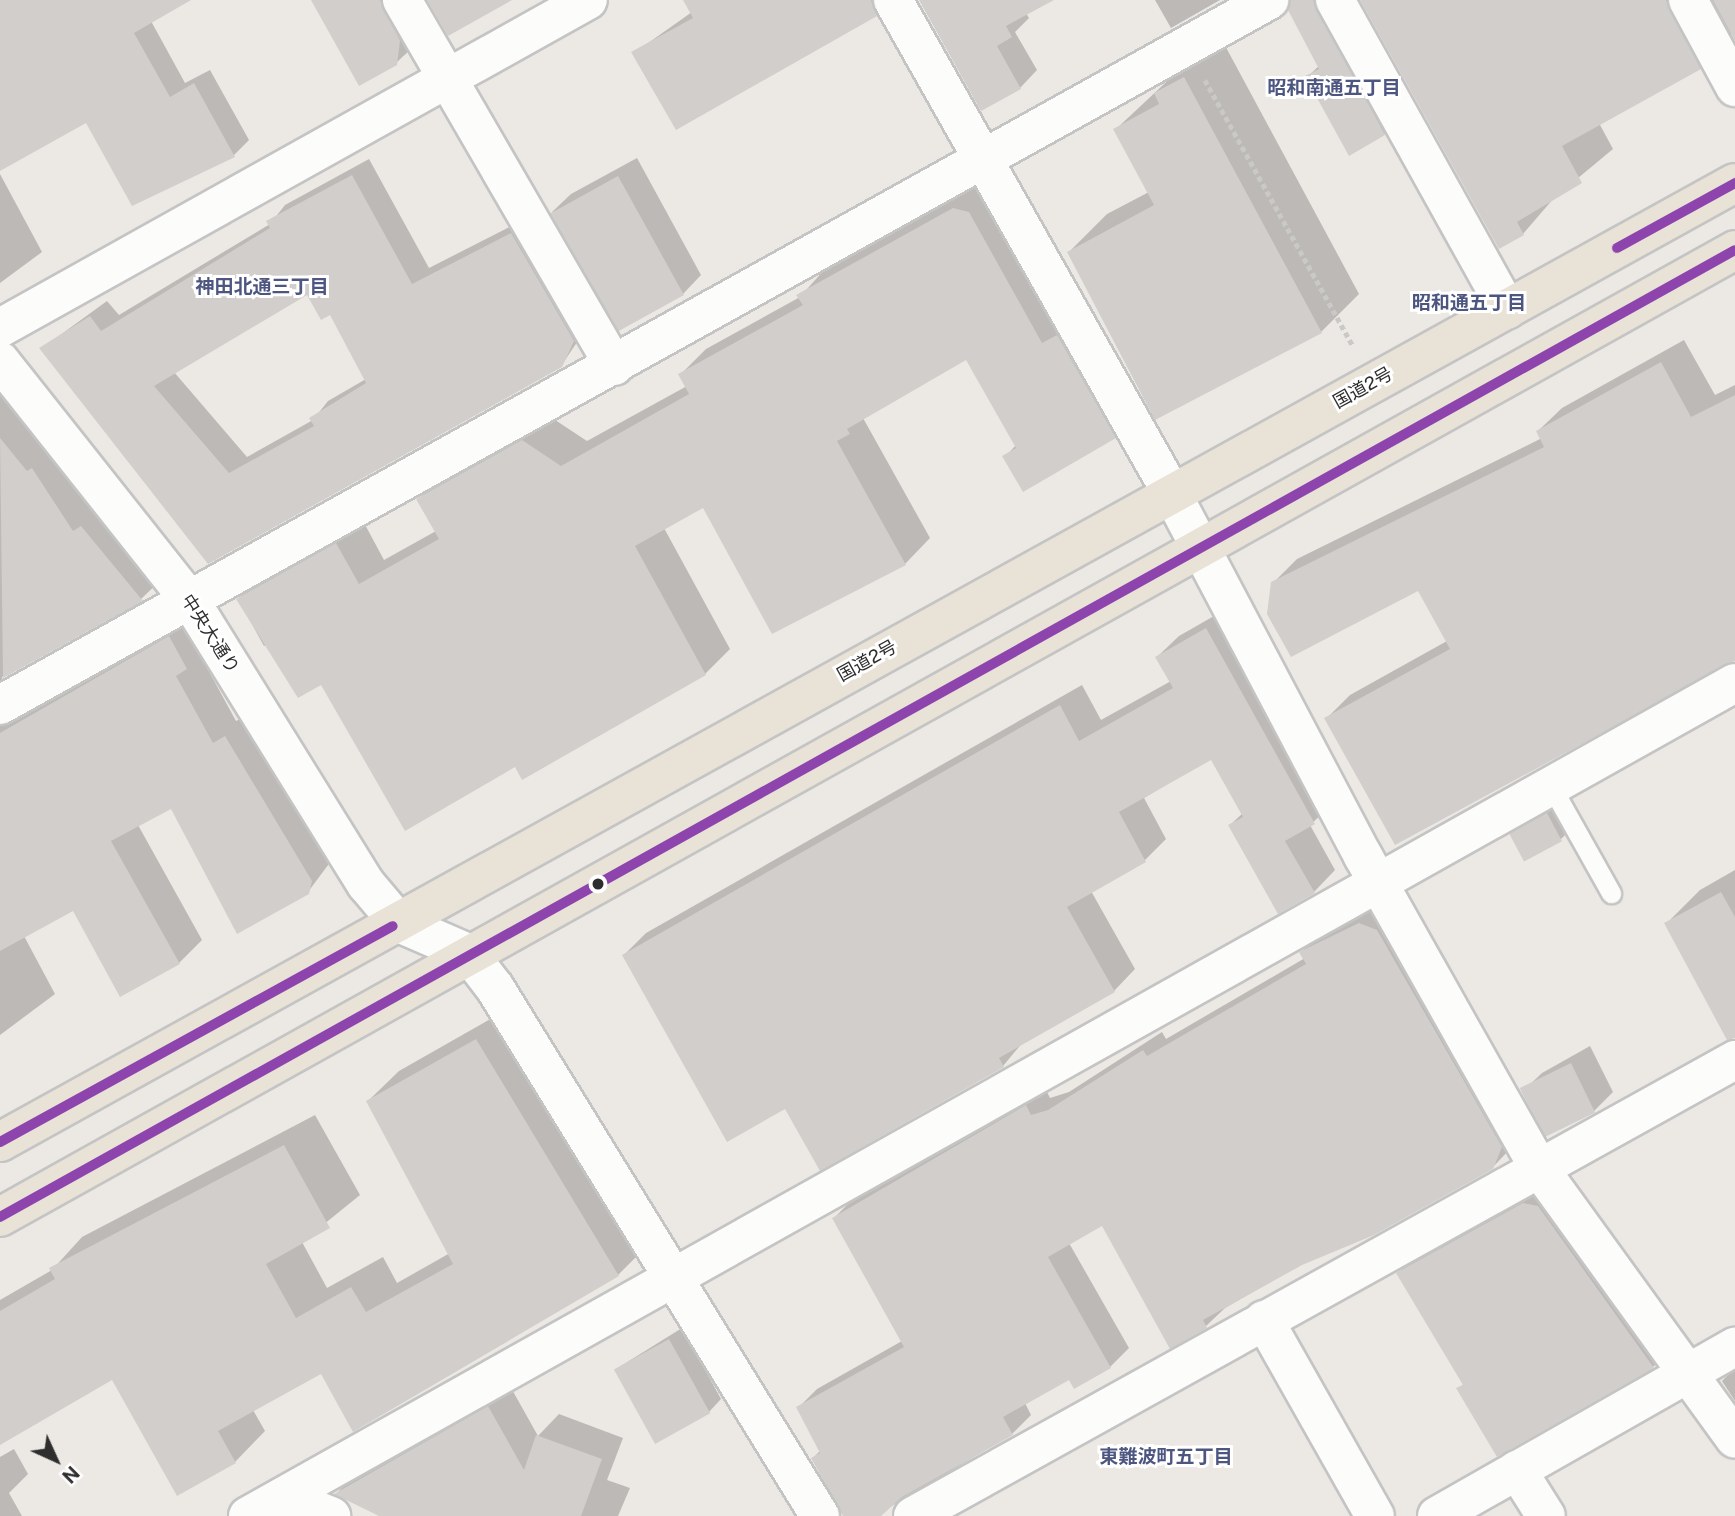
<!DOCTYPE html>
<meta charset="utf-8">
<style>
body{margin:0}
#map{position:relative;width:1735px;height:1516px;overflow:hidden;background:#ece8e4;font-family:"Public Sans","Noto Sans JP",sans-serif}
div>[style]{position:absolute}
.shadow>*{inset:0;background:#0003}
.building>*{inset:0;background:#d1cecb;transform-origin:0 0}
.path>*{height:4.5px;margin-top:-2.25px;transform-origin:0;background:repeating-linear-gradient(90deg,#c9c9c8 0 5px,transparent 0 8.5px)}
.roads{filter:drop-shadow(2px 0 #c5c4c5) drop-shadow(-2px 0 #c5c4c5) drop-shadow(0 2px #c5c4c5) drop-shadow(0 -2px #c5c4c5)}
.service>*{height:19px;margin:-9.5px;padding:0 9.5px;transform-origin:9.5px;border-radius:9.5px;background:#fcfcfb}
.minor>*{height:38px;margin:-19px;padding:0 19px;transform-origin:19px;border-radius:19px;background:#fcfcfb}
.trunk>*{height:38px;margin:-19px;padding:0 19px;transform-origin:19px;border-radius:19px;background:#e9e2d6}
.bus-1>*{height:10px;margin:-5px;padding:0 5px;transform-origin:5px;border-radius:5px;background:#8e44ad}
.dots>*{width:19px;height:19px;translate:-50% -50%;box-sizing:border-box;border:4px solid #fff;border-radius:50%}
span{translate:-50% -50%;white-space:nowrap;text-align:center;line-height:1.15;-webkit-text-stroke:6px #fff;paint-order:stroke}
.street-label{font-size:18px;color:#2e2e2e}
.neighbourhood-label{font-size:19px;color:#4d5680;font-weight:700}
.north{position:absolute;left:21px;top:1425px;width:70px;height:70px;-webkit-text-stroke:5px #fff;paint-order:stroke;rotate:135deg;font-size:19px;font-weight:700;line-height:28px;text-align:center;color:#2e2e2e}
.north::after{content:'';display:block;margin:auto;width:24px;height:32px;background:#2e2e2e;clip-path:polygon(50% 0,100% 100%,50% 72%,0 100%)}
</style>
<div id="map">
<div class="shadow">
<i style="clip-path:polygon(0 0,188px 0,151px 21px,185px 83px,210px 70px,249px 140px,234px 155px,133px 204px,86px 120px,0 115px)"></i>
<i style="clip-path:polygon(312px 0,402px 0,412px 48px,396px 63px)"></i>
<i style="clip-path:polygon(685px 0,890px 0,876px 14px,634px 53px,692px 12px)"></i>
<i style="clip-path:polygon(921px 0,1032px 0,1024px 10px,1029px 18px,1015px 32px,1037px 70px,1020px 88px)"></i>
<i style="clip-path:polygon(1155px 0,1220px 0,1171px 28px)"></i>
<i style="clip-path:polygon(1290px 0,1327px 0,1395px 123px,1384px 134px,1307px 77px,1320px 65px)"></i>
<i style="clip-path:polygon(1361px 0,1735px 0,1735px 30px,1700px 68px,1599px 123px,1613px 149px,1554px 198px,1523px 234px)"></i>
<i style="clip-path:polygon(1222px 40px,1359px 294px,1321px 332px,1156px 418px,1069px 252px,1107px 214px,1149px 192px,1115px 130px,1194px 56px)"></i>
<i style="clip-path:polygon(637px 158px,701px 275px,683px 294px,552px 212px,571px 194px)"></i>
<i style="clip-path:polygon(evenodd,369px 159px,429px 268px,529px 217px,590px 323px,561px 366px,209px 562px,41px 349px,107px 301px,119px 315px,270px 224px,285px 205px,369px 159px,308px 292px,331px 313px,366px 379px,328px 401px,313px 420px,247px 457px,174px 372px,308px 292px)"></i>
<i style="clip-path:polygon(0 174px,42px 252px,0 283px)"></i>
<i style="clip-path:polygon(979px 183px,1140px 412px,1114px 437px,1005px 457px,1016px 445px,967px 358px,863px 418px,930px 538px,905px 564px,703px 506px,664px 528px,730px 649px,705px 674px,515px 765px,321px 683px,270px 643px,264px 646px,238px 599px,264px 574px,362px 519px,384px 560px,436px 531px,419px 499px,444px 474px,549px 416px,587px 441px,687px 386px,681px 374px,706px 349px,800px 297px,824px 270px)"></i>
<i style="clip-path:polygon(1684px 340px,1715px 395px,1735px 385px,1735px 657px,1327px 718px,1350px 695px,1447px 641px,1418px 588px,1273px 583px,1297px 559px,1542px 438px,1538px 431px,1562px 408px)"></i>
<i style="clip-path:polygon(0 387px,164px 577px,141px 599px,2px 677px,4px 693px,192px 614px,209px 645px,200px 655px,236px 721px,249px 715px,334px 857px,308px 892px,172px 806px,138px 825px,202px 940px,179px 963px,73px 909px,24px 936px,55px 994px,0 1035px)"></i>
<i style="clip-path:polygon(1228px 608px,1336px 801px,1310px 825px,1335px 870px,1314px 892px,1230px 825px,1243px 813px,1212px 757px,1144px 798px,1166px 839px,1145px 860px,1091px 891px,1135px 969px,1114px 991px,1023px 1042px,1003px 1066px,786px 1107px,624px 955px,646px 933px,1082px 685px,1101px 720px,1171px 681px,1157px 657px,1179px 636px)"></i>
<i style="clip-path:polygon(1560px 802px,1573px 827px,1561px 839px,1512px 835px)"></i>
<i style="clip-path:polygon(1735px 870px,1735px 1030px,1666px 924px,1700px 890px)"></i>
<i style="clip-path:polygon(1379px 905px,1511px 1148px,1492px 1168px,1301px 1264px,1225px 1308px,1206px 1326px,1103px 1224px,1069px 1243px,1129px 1348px,1110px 1367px,1069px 1377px,1025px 1403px,1031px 1415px,1012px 1434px,875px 1516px,845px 1516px,813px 1458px,821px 1450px,798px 1408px,817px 1389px,902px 1341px,834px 1218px,862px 1190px,1045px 1088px,1050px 1098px,1069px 1092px,1162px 1032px,1166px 1039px,1305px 958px,1301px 952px,1320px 934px)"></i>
<i style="clip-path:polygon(508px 1009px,649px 1244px,618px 1275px,321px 1371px,253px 1410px,265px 1431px,235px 1462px,112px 1377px,0 1443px,0 1300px,52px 1270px,82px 1237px,315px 1115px,360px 1195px,302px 1242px,327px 1288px,383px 1257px,397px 1283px,450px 1253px,368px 1101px,399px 1071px)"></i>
<i style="clip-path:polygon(1590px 1046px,1613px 1092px,1594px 1111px,1523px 1091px,1542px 1073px)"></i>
<i style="clip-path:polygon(1543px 1185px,1671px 1348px,1653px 1367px,1459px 1389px,1464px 1383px,1398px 1273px,1417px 1255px)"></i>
<i style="clip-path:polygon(682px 1328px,721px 1399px,709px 1412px,616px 1369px)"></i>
<i style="clip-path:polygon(1735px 1368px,1735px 1401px,1722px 1381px)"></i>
<i style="clip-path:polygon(510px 1386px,538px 1436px,559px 1414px,623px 1438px,607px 1480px,630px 1488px,618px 1516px,389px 1516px,337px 1493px,357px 1472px)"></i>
<i style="clip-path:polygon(14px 1449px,28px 1474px,9px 1493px,22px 1516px,0 1516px,0 1457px)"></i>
</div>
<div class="building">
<i style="clip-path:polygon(0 0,191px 0,134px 33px,170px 97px,194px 83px,235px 157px,132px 206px,86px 123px,0 171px)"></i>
<i style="clip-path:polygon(311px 0,380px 0,400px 41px,397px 65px,359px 86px)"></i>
<i style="clip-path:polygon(427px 0,512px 0,448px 36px)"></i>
<i style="clip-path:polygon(683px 0,871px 0,877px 16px,676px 130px,631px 52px,693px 18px)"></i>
<i style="clip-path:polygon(919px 0,1054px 0,1006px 26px,1012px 37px,997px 46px,1021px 89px,981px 111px)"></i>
<i style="clip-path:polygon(1291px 0,1313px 0,1385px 135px,1349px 156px,1305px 76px,1319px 69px,1288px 10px)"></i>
<i style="clip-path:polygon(1360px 0,1666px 0,1701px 69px,1562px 146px,1582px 183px,1517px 222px,1524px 235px,1499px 249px)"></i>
<i style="clip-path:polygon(1713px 0,1735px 0,1735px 41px)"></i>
<i style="clip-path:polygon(1184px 77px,1322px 333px,1155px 420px,1067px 252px,1154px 205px,1113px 129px,1159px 104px,1154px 93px)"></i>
<i style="clip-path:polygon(evenodd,352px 175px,412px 284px,511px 233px,574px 341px,562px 367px,208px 564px,39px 348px,90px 316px,101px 331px,270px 228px,266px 221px,352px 175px,307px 295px,321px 320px,330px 315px,366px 383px,309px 418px,314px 426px,229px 473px,154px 386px,307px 295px)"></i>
<i style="left:618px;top:176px;width:136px;height:77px;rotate:61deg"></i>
<i style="clip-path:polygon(953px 208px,969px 212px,1042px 343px,1057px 335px,1116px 438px,1023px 492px,1002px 456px,1016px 448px,966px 360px,847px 429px,850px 434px,837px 441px,906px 565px,772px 634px,703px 508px,635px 546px,706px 675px,522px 780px,515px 767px,405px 831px,321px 685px,298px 698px,236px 599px,336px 543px,359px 584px,439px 539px,416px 499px,522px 440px,561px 466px,689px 394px,678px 374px,803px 305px,796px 295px)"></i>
<i style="clip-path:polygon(1661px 362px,1691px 417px,1735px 395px,1735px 661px,1395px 845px,1324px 718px,1450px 649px,1418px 591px,1291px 657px,1267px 614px,1271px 582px,1544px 447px,1536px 431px)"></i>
<i style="clip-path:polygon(0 438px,27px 471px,32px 468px,73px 531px,81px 526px,143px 601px,3px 678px)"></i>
<i style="clip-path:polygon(1206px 628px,1315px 824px,1285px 841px,1315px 893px,1278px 914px,1228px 825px,1243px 817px,1211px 760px,1119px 812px,1146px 862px,1067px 907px,1115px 992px,999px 1058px,1004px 1067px,820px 1171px,785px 1109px,727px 1142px,622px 955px,1060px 705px,1079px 741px,1173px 688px,1155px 657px)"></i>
<i style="clip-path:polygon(169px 636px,187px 669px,176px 676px,213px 743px,225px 736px,312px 881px,309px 894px,237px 934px,171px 809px,111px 841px,180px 964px,120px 997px,73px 911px,0 951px,0 733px)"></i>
<i style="left:1547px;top:813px;width:32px;height:43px;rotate:62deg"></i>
<i style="clip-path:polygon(1721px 892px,1735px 917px,1735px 1038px,1727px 1040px,1664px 923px)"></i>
<i style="clip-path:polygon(1359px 923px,1377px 930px,1502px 1147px,1493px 1169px,1374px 1235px,1302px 1265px,1203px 1320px,1207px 1328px,1170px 1349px,1102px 1226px,1048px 1257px,1111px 1368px,1074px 1389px,1069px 1380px,1003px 1417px,1013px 1435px,902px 1497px,881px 1516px,843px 1516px,811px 1458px,820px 1453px,796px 1407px,904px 1347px,832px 1218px,1026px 1105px,1031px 1115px,1048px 1110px,1143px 1050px,1147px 1056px,1306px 964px,1299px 952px)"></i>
<i style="clip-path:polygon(476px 1039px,619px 1276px,353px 1432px,321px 1374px,218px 1431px,236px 1463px,177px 1496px,112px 1380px,0 1445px,0 1311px,55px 1279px,49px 1268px,284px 1145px,330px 1228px,266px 1264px,296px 1318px,351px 1287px,366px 1312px,453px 1264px,366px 1101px)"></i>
<i style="left:1571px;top:1063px;width:55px;height:57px;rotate:64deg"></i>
<i style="clip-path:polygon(1523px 1203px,1538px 1206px,1654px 1368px,1497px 1457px,1456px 1388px,1463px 1385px,1396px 1273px)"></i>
<i style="left:669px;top:1339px;width:85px;height:63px;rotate:61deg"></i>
<i style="clip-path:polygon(488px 1406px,524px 1470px,536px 1435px,602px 1459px,581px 1516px,379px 1516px,334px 1494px)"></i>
</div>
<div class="path">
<i style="left:1205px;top:80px;width:304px;rotate:60.9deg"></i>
</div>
<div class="roads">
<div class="service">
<i style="left:1551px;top:786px;width:123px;rotate:60.7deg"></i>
</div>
<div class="minor">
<i style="left:402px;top:0;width:423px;rotate:59.9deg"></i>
<i style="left:893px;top:0;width:565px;rotate:60.53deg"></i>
<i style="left:1171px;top:492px;width:412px;rotate:62.2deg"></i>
<i style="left:1363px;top:856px;width:358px;rotate:60.6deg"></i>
<i style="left:1539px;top:1168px;width:334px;rotate:54.1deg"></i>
<i style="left:1335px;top:0;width:354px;rotate:60.9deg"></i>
<i style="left:1688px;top:0;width:99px;rotate:61.6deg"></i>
<i style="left:0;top:328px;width:673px;rotate:-29.15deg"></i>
<i style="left:0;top:361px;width:308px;rotate:51.6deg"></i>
<i style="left:191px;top:602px;width:332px;rotate:58.2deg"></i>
<i style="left:366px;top:884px;width:51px;rotate:49.8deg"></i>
<i style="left:399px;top:923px;width:75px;rotate:23.5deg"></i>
<i style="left:468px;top:953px;width:44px;rotate:52.4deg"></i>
<i style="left:495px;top:988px;width:620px;rotate:58.39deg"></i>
<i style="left:0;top:705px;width:1452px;rotate:-29.05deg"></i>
<i style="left:1264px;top:1320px;width:225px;rotate:60.5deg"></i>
<i style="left:1517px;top:1470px;width:54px;rotate:57.8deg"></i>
<i style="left:283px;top:1497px;width:52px;rotate:21.6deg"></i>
<i style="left:248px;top:1516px;width:1704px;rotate:-29.26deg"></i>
<i style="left:913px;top:1516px;width:940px;rotate:-29.02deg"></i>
<i style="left:1437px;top:1516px;width:343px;rotate:-29.6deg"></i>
</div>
<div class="trunk">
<i style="left:0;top:1142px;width:1982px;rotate:-28.93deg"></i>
<i style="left:0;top:1217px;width:1986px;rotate:-29.13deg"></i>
</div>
</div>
<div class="bus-1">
<i style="left:1617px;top:248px;width:135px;rotate:-28.8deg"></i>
<i style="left:0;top:1142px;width:448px;rotate:-28.8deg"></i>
<i style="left:0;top:1217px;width:1986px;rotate:-29.13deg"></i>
</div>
<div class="dots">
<i style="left:598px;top:884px;background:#2e2e2e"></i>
</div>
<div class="street-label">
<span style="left:1363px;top:388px;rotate:-29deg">国道2号</span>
<span style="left:210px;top:634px;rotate:57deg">中央大通り</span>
<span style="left:867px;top:661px;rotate:-29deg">国道2号</span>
</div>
<div class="neighbourhood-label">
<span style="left:1334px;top:88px">昭和南通五丁目</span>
<span style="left:262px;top:287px">神田北通三丁目</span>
<span style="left:1469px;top:303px">昭和通五丁目</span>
<span style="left:1166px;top:1457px">東難波町五丁目</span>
</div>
<div class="north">N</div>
</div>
